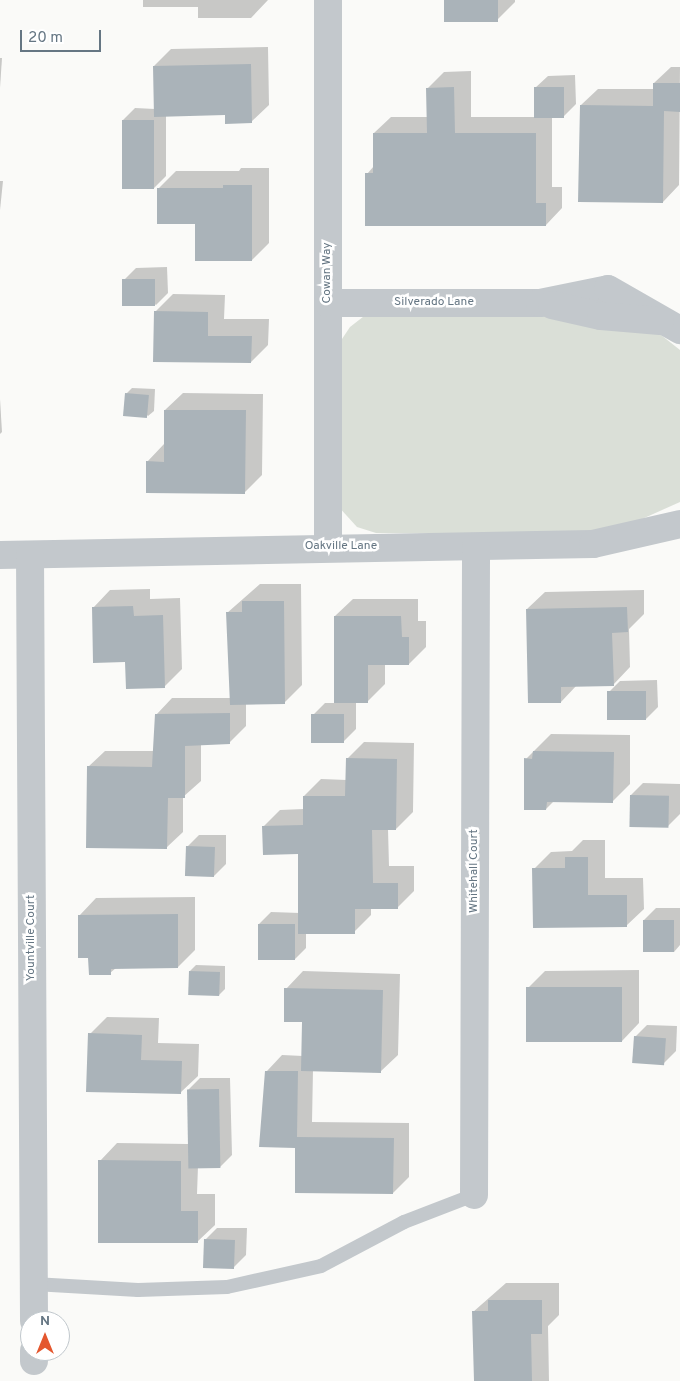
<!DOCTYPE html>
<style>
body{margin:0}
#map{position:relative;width:680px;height:1381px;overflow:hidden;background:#fafaf8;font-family:Overpass,sans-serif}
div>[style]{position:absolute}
.green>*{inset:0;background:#dadfd7}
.shadow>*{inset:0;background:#0003}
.building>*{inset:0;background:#aab3b9;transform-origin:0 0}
.service>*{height:14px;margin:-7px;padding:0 7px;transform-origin:7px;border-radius:7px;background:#c3c8cc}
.minor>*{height:28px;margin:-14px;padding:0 14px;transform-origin:14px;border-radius:14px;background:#c3c8cc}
span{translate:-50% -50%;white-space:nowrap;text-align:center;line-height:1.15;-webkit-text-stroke:5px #fff;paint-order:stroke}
.street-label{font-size:12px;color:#657683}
.north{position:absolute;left:20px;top:1311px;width:50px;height:50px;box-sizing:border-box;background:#fff;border:1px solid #c1c8cd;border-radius:50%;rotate:0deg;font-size:14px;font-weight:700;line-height:20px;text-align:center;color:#657683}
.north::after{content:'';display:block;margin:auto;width:18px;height:22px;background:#e4572e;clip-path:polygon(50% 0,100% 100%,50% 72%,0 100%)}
.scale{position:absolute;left:20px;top:30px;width:81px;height:22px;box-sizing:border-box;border:2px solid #657683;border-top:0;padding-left:6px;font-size:15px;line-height:18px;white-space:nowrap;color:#657683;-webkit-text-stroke:4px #fff;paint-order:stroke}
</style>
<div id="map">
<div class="green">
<i style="clip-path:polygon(368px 313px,542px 314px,656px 331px,680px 350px,680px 502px,633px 523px,571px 534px,376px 533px,357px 527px,337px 505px,334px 351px,350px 327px)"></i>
</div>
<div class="shadow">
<i style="clip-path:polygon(143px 0,268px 0,251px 18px,198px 18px,198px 7px,143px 7px)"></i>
<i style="clip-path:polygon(445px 0,515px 0,515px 2px,497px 20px)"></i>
<i style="clip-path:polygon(268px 47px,269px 105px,251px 122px,226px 114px,166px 115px,166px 176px,154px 188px,123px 120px,135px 108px,155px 109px,154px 66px,171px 49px)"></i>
<i style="clip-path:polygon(0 58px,2px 58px,0 88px)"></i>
<i style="clip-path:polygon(671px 67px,680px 67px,679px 185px,663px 202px,581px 105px,598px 89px,654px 89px,654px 83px)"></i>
<i style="clip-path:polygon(471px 71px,471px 117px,536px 117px,535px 88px,548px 76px,575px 75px,576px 104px,564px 116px,552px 116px,552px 187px,562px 187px,562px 208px,546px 225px,367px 174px,374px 166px,374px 133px,391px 117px,428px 117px,428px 88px,444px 72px)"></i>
<i style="clip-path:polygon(241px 168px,269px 168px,269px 243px,252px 260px,197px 222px,158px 189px,176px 171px,239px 171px)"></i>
<i style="clip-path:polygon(0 181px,3px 181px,0 210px)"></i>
<i style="clip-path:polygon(167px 267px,168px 293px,156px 305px,124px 280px,136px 268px)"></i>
<i style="clip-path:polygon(173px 294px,225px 295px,224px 319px,269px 319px,268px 345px,251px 362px,155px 312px)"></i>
<i style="clip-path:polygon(132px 388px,155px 389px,154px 411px,148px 416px,126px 394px)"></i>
<i style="clip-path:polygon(183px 393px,263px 394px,262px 475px,245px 492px,147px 462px,164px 444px,165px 410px)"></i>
<i style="clip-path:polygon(0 399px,2px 432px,0 434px)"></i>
<i style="clip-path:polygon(260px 584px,301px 584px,302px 685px,284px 703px,246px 703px,246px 726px,230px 742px,201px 744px,201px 781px,183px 797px,183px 832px,166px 848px,88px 767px,105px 751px,154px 751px,156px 715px,172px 698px,231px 698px,227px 613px)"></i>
<i style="clip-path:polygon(150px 589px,150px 599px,180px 598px,182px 669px,164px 687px,93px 608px,110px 590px)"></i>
<i style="clip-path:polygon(644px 590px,644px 614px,629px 629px,630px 667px,613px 685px,577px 685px,561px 702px,527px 609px,545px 592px)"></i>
<i style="clip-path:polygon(353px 599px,418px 599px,418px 621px,426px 621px,426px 647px,409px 664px,385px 664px,385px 684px,367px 702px,356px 702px,356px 729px,344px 741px,313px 715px,325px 703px,336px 703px,335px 616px)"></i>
<i style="clip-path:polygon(657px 680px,658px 707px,646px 719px,608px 693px,620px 681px)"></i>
<i style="clip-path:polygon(551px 734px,630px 735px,630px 784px,612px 802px,554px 801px,546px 809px,526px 759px)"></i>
<i style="clip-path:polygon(364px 742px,414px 743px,413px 812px,396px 829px,388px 829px,389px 866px,414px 866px,414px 891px,398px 907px,371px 908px,371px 915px,354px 932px,306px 933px,306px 948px,294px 960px,259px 924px,271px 912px,300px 913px,299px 852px,263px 827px,280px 810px,304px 809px,304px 796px,321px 779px,347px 780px,347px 759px)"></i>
<i style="clip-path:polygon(643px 783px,680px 784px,680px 814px,668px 826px,631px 795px)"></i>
<i style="clip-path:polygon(199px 835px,226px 835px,226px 864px,214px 876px,187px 847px)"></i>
<i style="clip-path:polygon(583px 840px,605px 840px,605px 878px,643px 878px,644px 909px,626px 926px,534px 869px,551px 852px,572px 851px)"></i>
<i style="clip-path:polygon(195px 897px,195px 950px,178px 967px,116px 968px,110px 973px,89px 957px,79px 916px,96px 898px)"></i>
<i style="clip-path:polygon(656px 908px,680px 908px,680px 945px,674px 952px,644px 920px)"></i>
<i style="clip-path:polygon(196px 965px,225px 966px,225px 989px,219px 995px,190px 971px)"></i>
<i style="clip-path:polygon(639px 970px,639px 1023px,622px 1041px,528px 988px,545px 971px)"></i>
<i style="clip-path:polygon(303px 971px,400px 974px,398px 1055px,380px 1072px,313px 1070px,312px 1122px,409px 1123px,409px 1177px,393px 1193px,296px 1147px,267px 1071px,282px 1055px,303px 1056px,304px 1021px,286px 989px)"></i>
<i style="clip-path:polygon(107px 1017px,159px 1018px,158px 1043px,199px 1044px,198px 1076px,180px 1093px,90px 1034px)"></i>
<i style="clip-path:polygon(647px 1025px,677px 1026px,676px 1051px,664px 1063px,635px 1037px)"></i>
<i style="clip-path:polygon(200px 1078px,230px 1078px,232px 1155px,220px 1167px,198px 1166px,197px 1194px,215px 1194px,215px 1225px,197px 1242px,100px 1161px,117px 1143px,188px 1144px,188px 1090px)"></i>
<i style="clip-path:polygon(217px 1228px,247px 1228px,246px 1255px,234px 1267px,205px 1240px)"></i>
<i style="clip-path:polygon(506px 1283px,559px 1283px,559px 1315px,548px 1326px,549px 1381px,475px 1381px,473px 1312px)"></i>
</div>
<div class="building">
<i style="left:444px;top:0;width:54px;height:22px"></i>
<i style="clip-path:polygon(251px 64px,252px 123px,225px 124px,225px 115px,154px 117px,153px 66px)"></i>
<i style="clip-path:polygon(653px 83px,680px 83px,680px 112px,664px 111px,663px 203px,578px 202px,580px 105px,653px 106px)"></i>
<i style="clip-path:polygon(454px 87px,455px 133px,536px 133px,536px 203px,546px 203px,546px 226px,365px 226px,365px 173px,373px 173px,373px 133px,427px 133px,426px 88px)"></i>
<i style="left:534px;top:87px;width:30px;height:31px"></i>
<i style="left:122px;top:120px;width:32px;height:69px"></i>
<i style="clip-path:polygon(223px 185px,252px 185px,252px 261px,195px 261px,195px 224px,157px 224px,157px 188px,223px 188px)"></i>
<i style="left:122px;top:279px;width:33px;height:27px"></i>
<i style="clip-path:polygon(154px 311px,208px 312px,208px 336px,252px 336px,251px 363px,153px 362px)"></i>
<i style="left:125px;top:393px;width:24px;height:23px;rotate:5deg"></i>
<i style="clip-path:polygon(164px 410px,246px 410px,245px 494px,146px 493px,146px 461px,164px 462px)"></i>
<i style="clip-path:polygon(242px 601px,284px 601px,285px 704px,230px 705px,226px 612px,242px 612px)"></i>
<i style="clip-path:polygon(133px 606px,134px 616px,163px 615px,165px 688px,126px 689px,125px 662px,93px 663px,92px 607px)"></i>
<i style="clip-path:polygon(627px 607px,628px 632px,612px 633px,614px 686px,561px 687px,561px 703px,528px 703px,526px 609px)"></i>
<i style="clip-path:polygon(334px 616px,401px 616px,402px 637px,409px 637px,409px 665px,368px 665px,368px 703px,334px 703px)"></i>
<i style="left:646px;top:691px;width:29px;height:39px;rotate:90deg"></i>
<i style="clip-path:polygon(230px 713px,230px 744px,185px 746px,185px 798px,168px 798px,167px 849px,86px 848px,87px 766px,152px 767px,155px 714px)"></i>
<i style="left:311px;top:714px;width:33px;height:29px"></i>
<i style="clip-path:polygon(533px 751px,614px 752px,613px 803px,547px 802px,546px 810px,524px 810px,524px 758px,532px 759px)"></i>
<i style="clip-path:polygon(346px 758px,397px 759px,396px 830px,372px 830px,373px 883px,398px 883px,398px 909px,355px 909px,355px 934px,298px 934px,298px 854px,263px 855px,262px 826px,303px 825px,303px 796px,345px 796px)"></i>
<i style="left:630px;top:795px;width:39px;height:32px;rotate:1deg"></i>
<i style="left:186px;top:846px;width:29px;height:30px;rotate:2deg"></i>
<i style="clip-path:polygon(565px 857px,588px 857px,588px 895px,627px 895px,627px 927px,533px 928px,532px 868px,565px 868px)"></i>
<i style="clip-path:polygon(178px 914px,178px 968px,111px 969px,111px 975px,89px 975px,88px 958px,78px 958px,78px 915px)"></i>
<i style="left:643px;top:920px;width:31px;height:32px"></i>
<i style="left:258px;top:924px;width:37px;height:36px"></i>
<i style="left:189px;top:971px;width:31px;height:24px;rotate:2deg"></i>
<i style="left:622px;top:987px;width:55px;height:96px;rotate:90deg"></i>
<i style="clip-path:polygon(284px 988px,383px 990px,381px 1073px,301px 1071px,302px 1022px,284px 1022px)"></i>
<i style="clip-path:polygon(88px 1033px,142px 1035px,141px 1060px,182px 1061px,181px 1094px,86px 1092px)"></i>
<i style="left:634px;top:1036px;width:32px;height:27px;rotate:4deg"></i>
<i style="clip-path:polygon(265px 1071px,298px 1071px,297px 1137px,394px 1138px,393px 1194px,295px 1193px,295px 1148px,259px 1147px)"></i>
<i style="left:219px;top:1089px;width:79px;height:32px;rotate:89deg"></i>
<i style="clip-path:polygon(98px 1160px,181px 1161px,181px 1211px,198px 1211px,198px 1243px,98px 1243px)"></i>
<i style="left:204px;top:1239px;width:31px;height:29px;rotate:2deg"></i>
<i style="clip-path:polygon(488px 1300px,542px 1300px,542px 1334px,531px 1334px,532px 1381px,474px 1381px,472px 1311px,488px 1311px)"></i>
</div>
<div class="service">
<i style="left:34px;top:1284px;width:104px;rotate:3.3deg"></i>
<i style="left:138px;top:1290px;width:89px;rotate:-1.9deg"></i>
<i style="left:227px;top:1287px;width:96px;rotate:-12.6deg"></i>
<i style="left:321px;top:1266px;width:94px;rotate:-27.9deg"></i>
<i style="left:404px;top:1222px;width:75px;rotate:-21.1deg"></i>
</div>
<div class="minor">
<i style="left:328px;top:0;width:547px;rotate:90deg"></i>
<i style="left:328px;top:303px;width:212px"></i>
<i style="left:540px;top:303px;width:69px;rotate:-11.6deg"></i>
<i style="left:608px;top:289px;width:83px;rotate:29.7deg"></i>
<i style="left:552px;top:305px;width:50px;rotate:12.7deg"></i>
<i style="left:601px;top:316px;width:59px;rotate:4.8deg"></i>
<i style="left:0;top:555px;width:593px;rotate:-1.06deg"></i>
<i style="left:593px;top:544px;width:89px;rotate:-12.9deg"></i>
<i style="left:30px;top:555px;width:766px;rotate:89.7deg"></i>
<i style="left:474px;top:1195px;width:648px;rotate:-89.82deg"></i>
<i style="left:34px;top:1361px;width:10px;rotate:-90deg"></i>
</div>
<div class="street-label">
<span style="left:328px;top:273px;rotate:-90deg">Cowan Way</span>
<span style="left:434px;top:303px">Silverado Lane</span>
<span style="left:341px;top:547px">Oakville Lane</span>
<span style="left:475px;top:871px;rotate:-90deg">Whitehall Court</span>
<span style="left:32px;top:938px;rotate:-90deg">Yountville Court</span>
</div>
<div class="north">N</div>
<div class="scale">20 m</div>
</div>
